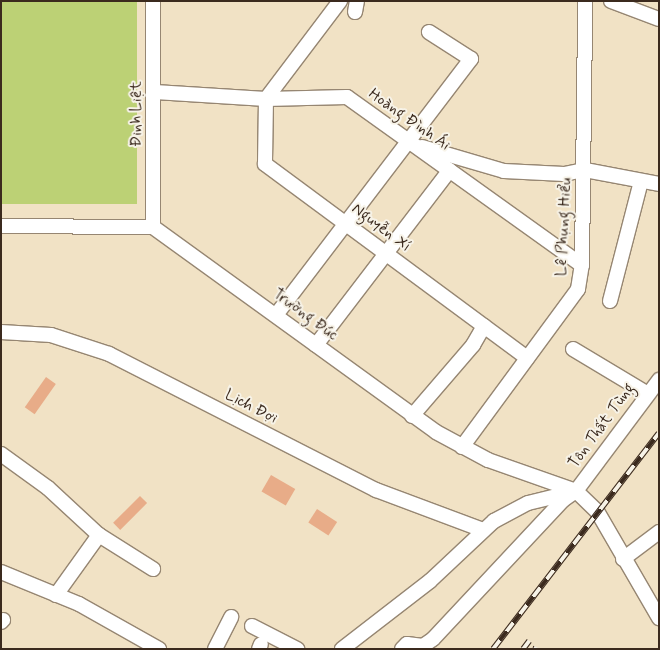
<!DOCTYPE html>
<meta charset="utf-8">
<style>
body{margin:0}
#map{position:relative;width:660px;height:650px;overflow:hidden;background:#f1e2c5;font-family:Mynerve,sans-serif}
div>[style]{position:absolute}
.green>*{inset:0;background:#bcd175;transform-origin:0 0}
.building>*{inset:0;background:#e8ac88;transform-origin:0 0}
.roads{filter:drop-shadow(1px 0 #968672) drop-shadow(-1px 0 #968672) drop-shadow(0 1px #968672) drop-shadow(0 -1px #968672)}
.minor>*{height:14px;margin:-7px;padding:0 7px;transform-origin:7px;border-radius:7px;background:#fff}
.rail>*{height:5.5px;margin-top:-2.75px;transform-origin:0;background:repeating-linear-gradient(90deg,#f7f3e8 0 11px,#3b2a1e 0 22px);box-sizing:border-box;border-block:1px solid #3b2a1e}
span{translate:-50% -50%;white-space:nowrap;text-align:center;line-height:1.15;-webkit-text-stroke:4px #f7f3e8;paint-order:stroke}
.street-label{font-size:16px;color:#3b2a1e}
.frame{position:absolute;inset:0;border:2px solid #3b2a1e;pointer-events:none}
</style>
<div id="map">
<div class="green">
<i style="left:1px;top:1px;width:136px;height:203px"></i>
</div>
<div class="building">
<i style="left:46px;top:377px;width:12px;height:37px;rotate:35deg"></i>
<i style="left:271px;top:475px;width:28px;height:19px;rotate:30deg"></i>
<i style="left:140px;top:496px;width:10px;height:38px;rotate:45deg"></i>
<i style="left:317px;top:509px;width:24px;height:16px;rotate:33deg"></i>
</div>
<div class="roads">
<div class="minor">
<i style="left:153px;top:1px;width:226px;rotate:90deg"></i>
<i style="left:340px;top:1px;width:123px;rotate:127.1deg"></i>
<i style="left:266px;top:99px;width:65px;rotate:90.9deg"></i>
<i style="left:265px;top:164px;width:326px;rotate:36.5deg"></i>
<i style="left:611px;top:1px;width:51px;rotate:20.6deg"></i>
<i style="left:355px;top:12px;width:11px;rotate:-80deg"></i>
<i style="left:155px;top:92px;width:111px;rotate:3.6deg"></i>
<i style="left:266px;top:99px;width:81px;rotate:-1.4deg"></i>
<i style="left:347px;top:97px;width:289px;rotate:35.6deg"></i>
<i style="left:422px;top:147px;width:85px;rotate:16.3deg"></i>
<i style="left:504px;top:171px;width:60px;rotate:2.9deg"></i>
<i style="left:564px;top:174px;width:21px;rotate:-11deg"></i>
<i style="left:585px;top:170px;width:75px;rotate:10.7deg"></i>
<i style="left:1px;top:226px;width:152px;rotate:0.4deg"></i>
<i style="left:153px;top:227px;width:349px;rotate:35.9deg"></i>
<i style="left:436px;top:432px;width:59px;rotate:28.3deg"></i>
<i style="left:488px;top:460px;width:93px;rotate:19.4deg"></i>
<i style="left:576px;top:491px;width:29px;rotate:44deg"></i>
<i style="left:597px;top:511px;width:124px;rotate:59.9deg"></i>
<i style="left:610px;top:301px;width:124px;rotate:-75.5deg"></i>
<i style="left:276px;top:315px;width:322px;rotate:-52.7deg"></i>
<i style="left:471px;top:59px;width:50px;rotate:-147.3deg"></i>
<i style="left:1px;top:332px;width:50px;rotate:3.4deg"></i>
<i style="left:51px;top:335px;width:61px;rotate:18.1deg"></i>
<i style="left:109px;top:354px;width:300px;rotate:27deg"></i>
<i style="left:376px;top:490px;width:114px;rotate:20.5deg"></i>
<i style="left:316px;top:345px;width:220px;rotate:-52.6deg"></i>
<i style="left:573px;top:349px;width:87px;rotate:31deg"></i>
<i style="left:412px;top:416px;width:94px;rotate:-49.3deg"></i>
<i style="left:473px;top:345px;width:22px;rotate:-60deg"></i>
<i style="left:462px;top:447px;width:196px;rotate:-53.7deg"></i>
<i style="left:578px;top:289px;width:24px;rotate:-81deg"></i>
<i style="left:582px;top:265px;width:264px;rotate:-89.3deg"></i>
<i style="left:1px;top:454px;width:58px;rotate:35.9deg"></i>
<i style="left:48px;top:488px;width:69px;rotate:42.7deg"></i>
<i style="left:99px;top:535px;width:64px;rotate:32.2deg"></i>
<i style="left:623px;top:559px;width:45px;rotate:-36.9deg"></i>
<i style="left:1px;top:572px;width:84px;rotate:22.3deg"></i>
<i style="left:79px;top:604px;width:92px;rotate:29.4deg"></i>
<i style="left:56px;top:595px;width:74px;rotate:-54.4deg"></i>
<i style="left:1px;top:622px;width:3px;rotate:-45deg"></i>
<i style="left:252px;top:626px;width:51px;rotate:27.1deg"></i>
<i style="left:215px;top:649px;width:36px;rotate:-63deg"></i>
<i style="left:259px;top:649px;width:5px;rotate:-68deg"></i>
<i style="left:342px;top:649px;width:111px;rotate:-37.7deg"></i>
<i style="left:430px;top:581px;width:88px;rotate:-43.2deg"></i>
<i style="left:494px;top:521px;width:38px;rotate:-28deg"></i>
<i style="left:528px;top:503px;width:46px;rotate:-13.7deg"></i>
<i style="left:402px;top:649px;width:7px;rotate:-45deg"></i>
<i style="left:407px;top:644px;width:16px;rotate:7deg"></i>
<i style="left:423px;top:646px;width:12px;rotate:-35deg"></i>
<i style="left:433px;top:639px;width:190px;rotate:-46.9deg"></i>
<i style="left:563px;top:500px;width:16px;rotate:-35deg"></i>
<i style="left:576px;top:491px;width:139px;rotate:-53.2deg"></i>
</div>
</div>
<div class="rail">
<i style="left:493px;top:649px;width:272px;rotate:-52.5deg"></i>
<i style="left:523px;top:649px;width:10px;rotate:-53deg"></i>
<i style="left:535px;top:649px;width:2px;rotate:-63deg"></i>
</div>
<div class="street-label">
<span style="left:137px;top:114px;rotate:-90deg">Đinh Liệt</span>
<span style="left:409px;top:120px;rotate:35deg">Hoàng Đình Ái</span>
<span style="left:564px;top:227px;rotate:-87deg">Lê Phụng Hiểu</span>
<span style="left:381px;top:228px;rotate:37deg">Nguyễn Xí</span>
<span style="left:305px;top:315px;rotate:36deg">Trường Đúc</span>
<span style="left:251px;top:407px;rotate:27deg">Lịch Đợi</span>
<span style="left:602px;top:426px;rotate:-54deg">Tôn Thất Tùng</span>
</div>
<div class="frame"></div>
</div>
